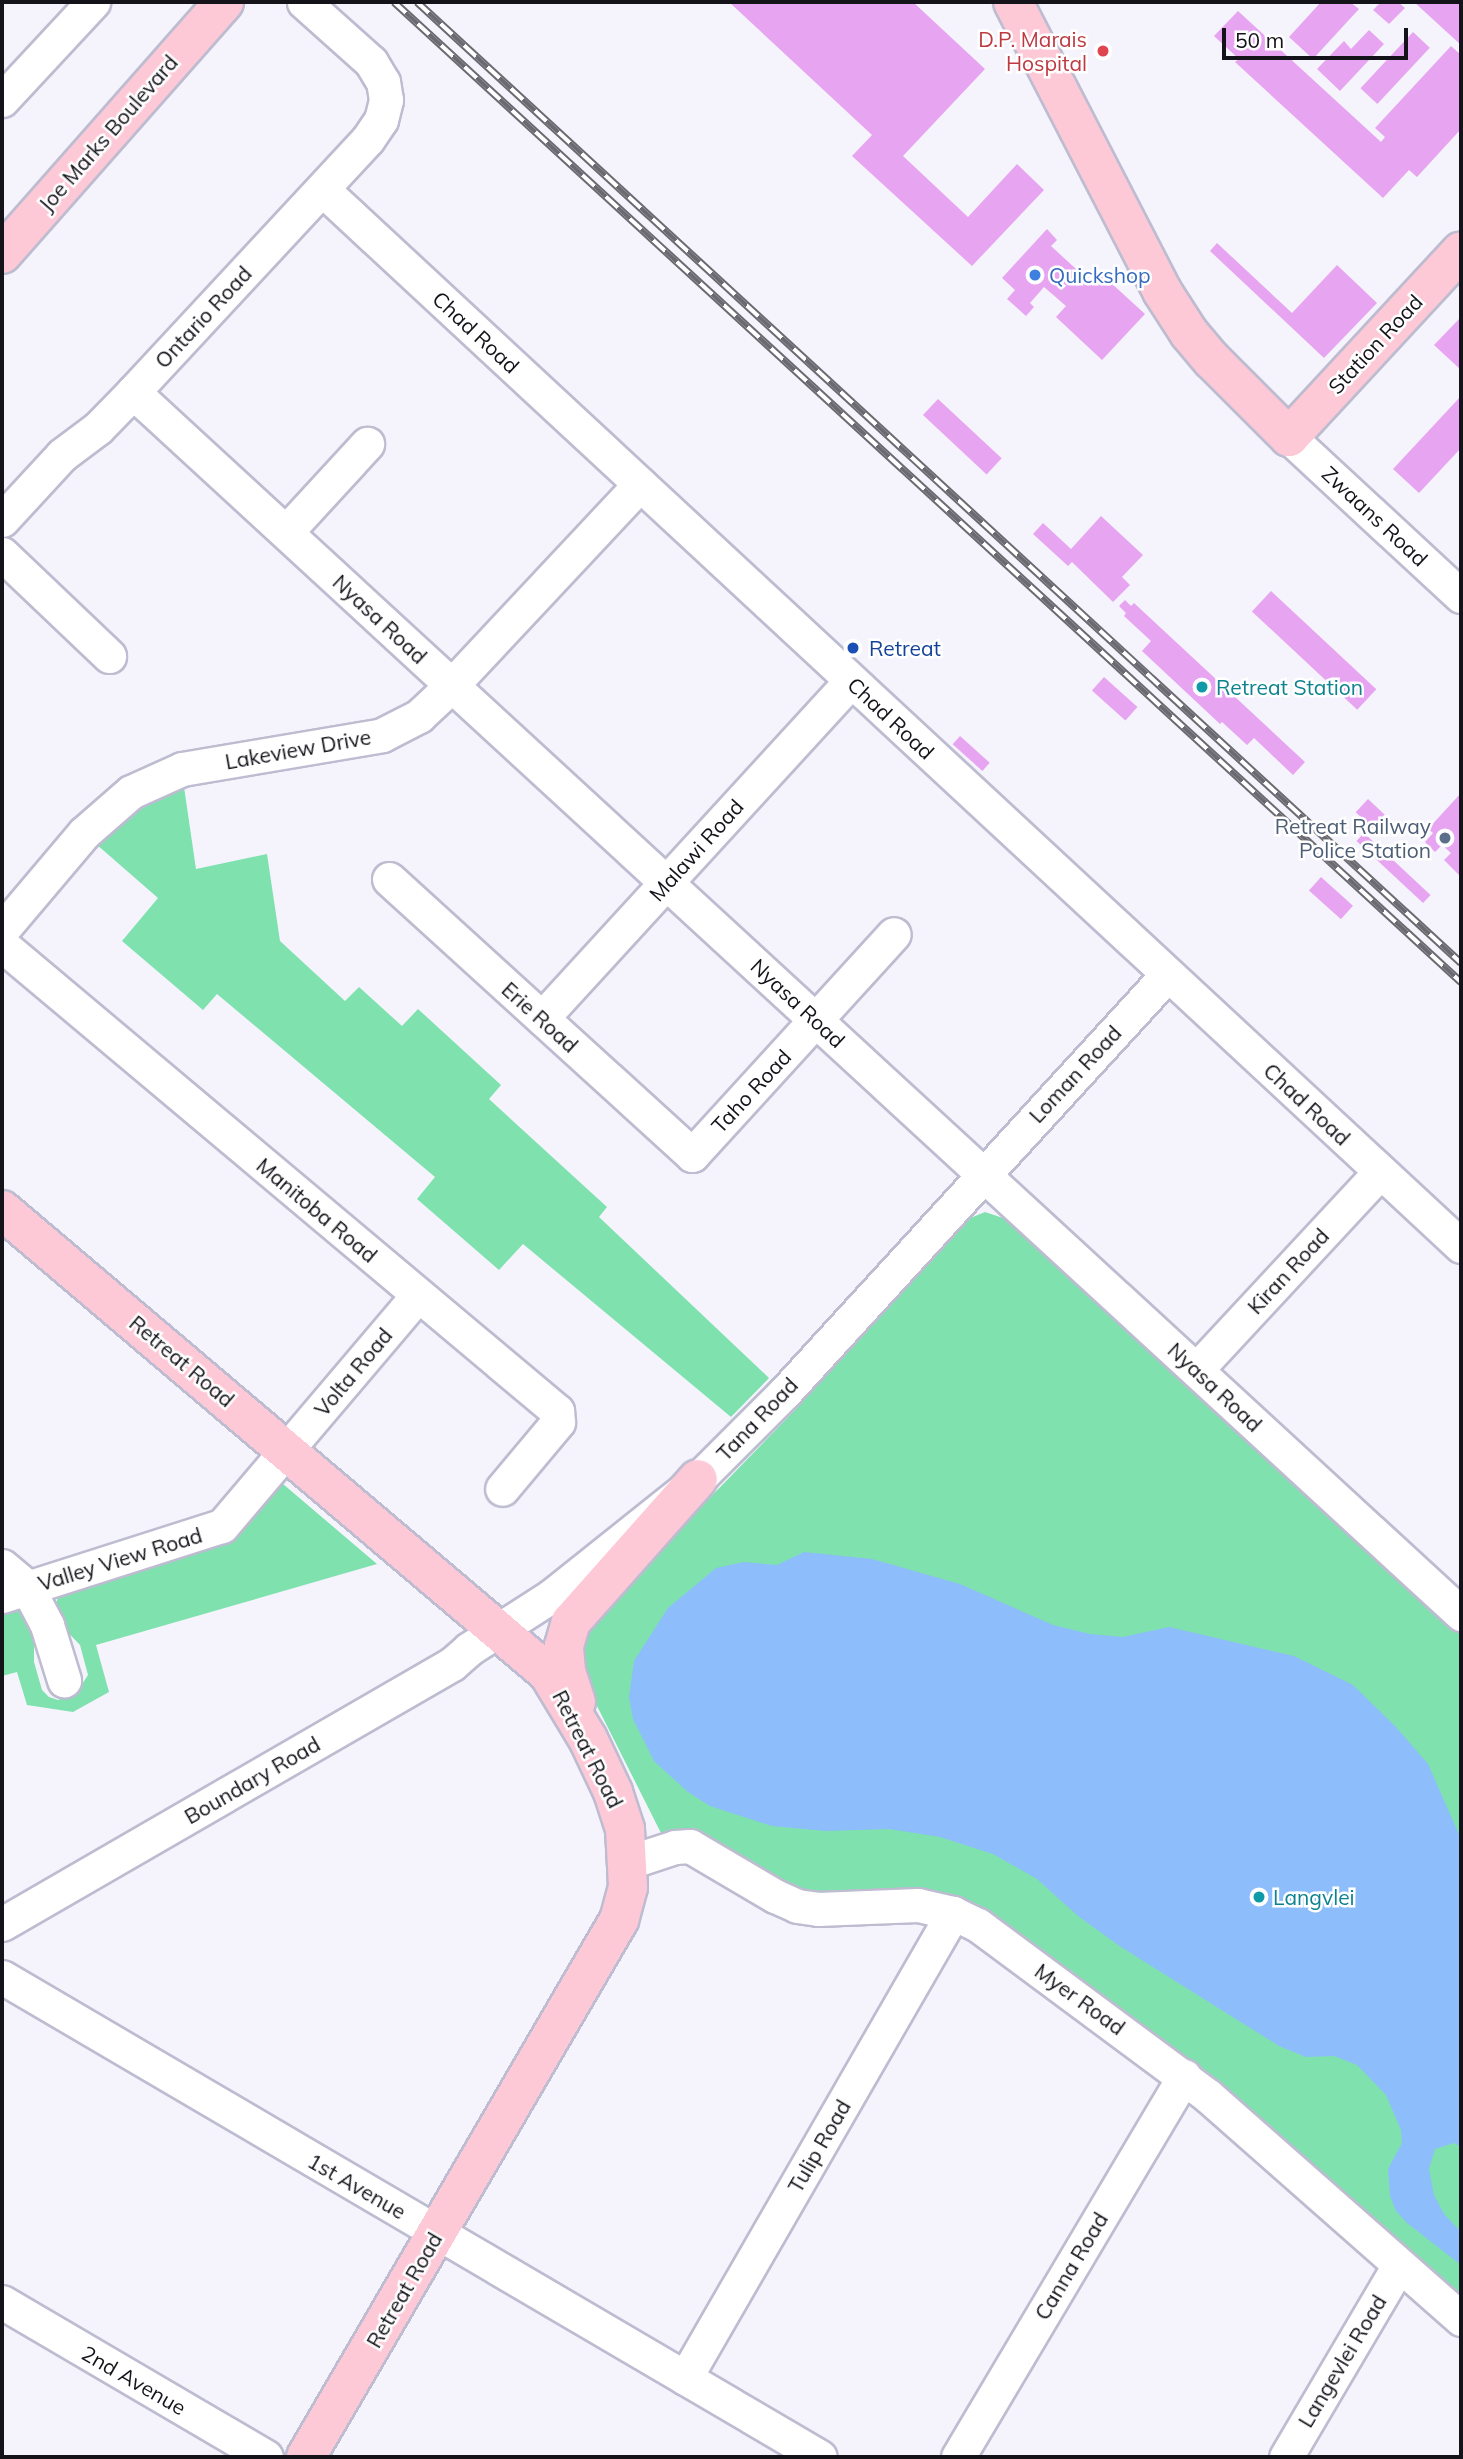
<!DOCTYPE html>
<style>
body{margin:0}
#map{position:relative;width:1463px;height:2459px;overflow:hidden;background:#f5f4fd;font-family:Mulish,sans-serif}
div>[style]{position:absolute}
.green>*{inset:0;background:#7ee1ae}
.water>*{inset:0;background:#8dbefb}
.building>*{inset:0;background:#e7a4f0;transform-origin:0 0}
.roads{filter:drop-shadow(2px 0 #bdbcd0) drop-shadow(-2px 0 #bdbcd0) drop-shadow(0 2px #bdbcd0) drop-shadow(0 -2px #bdbcd0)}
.minor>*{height:33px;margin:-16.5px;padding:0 16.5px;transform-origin:16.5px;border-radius:16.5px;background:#fff}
.major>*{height:38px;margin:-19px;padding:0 19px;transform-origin:19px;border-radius:19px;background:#fdc9d7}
.rail>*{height:8px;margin-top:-4px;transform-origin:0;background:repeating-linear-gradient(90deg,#fff 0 16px,#6b6a71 0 32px);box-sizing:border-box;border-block:2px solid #6b6a71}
.dots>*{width:19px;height:19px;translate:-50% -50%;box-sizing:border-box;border:4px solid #fff;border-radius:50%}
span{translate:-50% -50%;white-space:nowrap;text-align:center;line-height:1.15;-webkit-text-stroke:5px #fff;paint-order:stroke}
.health-label{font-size:21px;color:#be3a42}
.right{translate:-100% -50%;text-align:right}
.street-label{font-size:21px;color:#14131a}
.shop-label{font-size:21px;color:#366cbe}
.left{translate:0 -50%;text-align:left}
.transit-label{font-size:21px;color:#164399}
.culture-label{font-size:21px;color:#0d838f}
.service-label{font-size:21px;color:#4e5e75}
.frame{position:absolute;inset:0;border:4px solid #14131a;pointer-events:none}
.scale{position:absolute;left:1222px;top:28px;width:186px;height:32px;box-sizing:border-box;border:4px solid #14131a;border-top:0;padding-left:9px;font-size:21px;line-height:24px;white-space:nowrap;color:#14131a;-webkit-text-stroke:5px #fff;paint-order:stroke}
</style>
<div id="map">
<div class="green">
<i style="clip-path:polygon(184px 787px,196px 869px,267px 854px,280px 941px,345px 1001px,359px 987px,402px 1026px,418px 1009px,501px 1085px,489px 1099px,607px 1207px,599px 1217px,769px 1378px,731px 1417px,523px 1244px,499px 1270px,417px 1199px,435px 1177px,217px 994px,203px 1010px,122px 941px,158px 898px,96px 844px,126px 816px)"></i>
<i style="clip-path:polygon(985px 1212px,1003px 1218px,1008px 1213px,1461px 1632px,1461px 2303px,994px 1921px,809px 1896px,663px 1837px,593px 1698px,580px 1663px,582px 1636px,597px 1614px,798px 1407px,968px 1219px)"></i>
<i style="clip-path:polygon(283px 1484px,377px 1564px,96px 1645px,109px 1692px,73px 1712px,27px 1705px,17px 1672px,2px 1676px,2px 1610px,17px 1607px,26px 1611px,34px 1632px,34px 1662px,42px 1690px,49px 1697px,58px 1700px,77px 1692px,88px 1675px,80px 1645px,58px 1622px,54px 1607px,60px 1594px)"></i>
</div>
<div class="water">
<i style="clip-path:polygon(804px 1552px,872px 1559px,960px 1584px,1053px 1625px,1090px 1634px,1123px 1637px,1169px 1627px,1294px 1656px,1353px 1685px,1396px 1727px,1428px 1764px,1461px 1839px,1461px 2147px,1454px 2143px,1435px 2149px,1429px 2169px,1434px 2195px,1444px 2214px,1461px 2232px,1461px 2265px,1407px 2223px,1396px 2211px,1390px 2196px,1388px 2169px,1402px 2143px,1401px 2130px,1386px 2095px,1357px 2065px,1334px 2056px,1306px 2057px,1279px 2046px,1121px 1947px,1078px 1916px,1037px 1879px,993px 1854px,940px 1837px,889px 1829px,826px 1831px,772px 1826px,710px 1806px,688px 1792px,654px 1761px,633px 1719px,629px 1697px,634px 1661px,668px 1608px,716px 1568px,744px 1562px,777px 1565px)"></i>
</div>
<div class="building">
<i style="clip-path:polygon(729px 2px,913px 2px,985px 69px,903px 156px,968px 217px,1017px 164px,1044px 190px,972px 266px,852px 156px,872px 135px)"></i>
<i style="clip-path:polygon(1321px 2px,1350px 2px,1359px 9px,1313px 59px,1289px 37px)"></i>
<i style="clip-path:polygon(1381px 2px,1398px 2px,1405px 8px,1389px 24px,1373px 10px)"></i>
<i style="clip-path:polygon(1414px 2px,1461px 2px,1461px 45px)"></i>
<i style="clip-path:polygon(1238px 11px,1381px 142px,1385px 137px,1375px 128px,1451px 46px,1461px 55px,1461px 129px,1417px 177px,1409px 170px,1383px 198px,1235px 62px,1239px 59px,1214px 36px)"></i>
<i style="clip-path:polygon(1369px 30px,1384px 44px,1340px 91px,1317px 69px,1344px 41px,1351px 49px)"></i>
<i style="left:1413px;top:32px;width:23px;height:77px;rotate:43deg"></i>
<i style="clip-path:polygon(1047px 229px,1057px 240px,1051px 246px,1089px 281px,1098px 271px,1145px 314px,1102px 360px,1056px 317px,1066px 306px,1044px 287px,1030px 303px,1034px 307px,1026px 316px,1007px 299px,1015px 290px,1002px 278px)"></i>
<i style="clip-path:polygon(1217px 243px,1292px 313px,1337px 265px,1377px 303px,1324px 358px,1210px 251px)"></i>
<i style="clip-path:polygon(1461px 317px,1461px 370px,1434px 345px)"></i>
<i style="clip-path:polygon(1461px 396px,1461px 448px,1419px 493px,1393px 469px)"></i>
<i style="left:938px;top:399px;width:87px;height:22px;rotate:43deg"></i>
<i style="clip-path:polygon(1101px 516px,1143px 555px,1122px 577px,1130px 585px,1113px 602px,1072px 562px,1068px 566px,1033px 534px,1043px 523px,1071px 549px)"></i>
<i style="left:1271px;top:591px;width:144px;height:28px;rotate:43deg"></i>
<i style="clip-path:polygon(1125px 600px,1131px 606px,1134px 603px,1305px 762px,1293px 775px,1254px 738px,1247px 745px,1222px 722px,1220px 724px,1142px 651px,1151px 641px,1124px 616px,1126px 613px,1119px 606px)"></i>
<i style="left:1104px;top:677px;width:45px;height:18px;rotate:42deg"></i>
<i style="left:960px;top:736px;width:40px;height:11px;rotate:42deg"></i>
<i style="clip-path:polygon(1461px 793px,1461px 877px,1444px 860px,1451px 853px,1442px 845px,1435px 852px,1425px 842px,1433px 833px,1428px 829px)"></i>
<i style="left:1368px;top:799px;width:23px;height:18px;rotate:43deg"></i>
<i style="left:1364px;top:833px;width:91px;height:11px;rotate:43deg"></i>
<i style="left:1321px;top:877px;width:43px;height:18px;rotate:42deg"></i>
</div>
<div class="roads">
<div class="minor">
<i style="left:2px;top:100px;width:134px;rotate:-47.1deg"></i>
<i style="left:322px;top:189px;width:1554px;rotate:42.86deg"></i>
<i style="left:133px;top:392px;width:1805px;rotate:42.62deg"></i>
<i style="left:1289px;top:437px;width:234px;rotate:42.8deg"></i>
<i style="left:2px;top:520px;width:88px;rotate:-47.3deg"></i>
<i style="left:62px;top:455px;width:45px;rotate:-36.9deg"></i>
<i style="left:98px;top:428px;width:50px;rotate:-45.8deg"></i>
<i style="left:133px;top:392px;width:345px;rotate:-47.1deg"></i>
<i style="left:368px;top:139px;width:23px;rotate:-56deg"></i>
<i style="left:381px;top:120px;width:21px;rotate:-76deg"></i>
<i style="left:386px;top:100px;width:18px;rotate:-99deg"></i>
<i style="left:383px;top:82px;width:23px;rotate:-121deg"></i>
<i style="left:371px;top:62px;width:90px;rotate:-138.2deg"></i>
<i style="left:286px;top:532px;width:120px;rotate:-47.4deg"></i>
<i style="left:2px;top:554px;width:148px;rotate:43.6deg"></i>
<i style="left:389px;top:879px;width:410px;rotate:42.3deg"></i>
<i style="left:692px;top:1155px;width:299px;rotate:-47.6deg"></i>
<i style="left:2px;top:930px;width:127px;rotate:-49.8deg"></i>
<i style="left:84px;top:833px;width:62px;rotate:-41.1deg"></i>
<i style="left:131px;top:792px;width:56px;rotate:-24.3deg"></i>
<i style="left:182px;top:769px;width:203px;rotate:-9.6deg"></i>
<i style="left:382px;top:735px;width:42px;rotate:-27.2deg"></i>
<i style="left:419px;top:716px;width:45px;rotate:-43.2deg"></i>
<i style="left:452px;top:685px;width:275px;rotate:-46.9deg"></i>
<i style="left:2px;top:945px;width:725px;rotate:40.02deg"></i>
<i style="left:557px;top:1411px;width:11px;rotate:85deg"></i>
<i style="left:558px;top:1422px;width:87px;rotate:129.9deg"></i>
<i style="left:542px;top:1018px;width:457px;rotate:-47.5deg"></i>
<i style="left:1196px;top:1370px;width:270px;rotate:-47.1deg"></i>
<i style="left:2px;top:1566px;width:33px;rotate:40deg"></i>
<i style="left:27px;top:1587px;width:43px;rotate:62.2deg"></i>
<i style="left:47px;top:1625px;width:58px;rotate:72.8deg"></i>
<i style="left:2px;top:1596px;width:231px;rotate:-17.7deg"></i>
<i style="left:222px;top:1526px;width:303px;rotate:-49.7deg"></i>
<i style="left:629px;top:1862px;width:48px;rotate:-18.1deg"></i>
<i style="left:675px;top:1847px;width:15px;rotate:-4deg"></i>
<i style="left:690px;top:1846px;width:99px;rotate:30.5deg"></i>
<i style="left:775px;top:1896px;width:24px;rotate:24deg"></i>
<i style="left:797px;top:1906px;width:21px;rotate:8deg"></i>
<i style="left:818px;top:1909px;width:100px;rotate:-2.3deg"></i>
<i style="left:918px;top:1905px;width:36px;rotate:13deg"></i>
<i style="left:953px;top:1913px;width:28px;rotate:26deg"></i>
<i style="left:978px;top:1925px;width:285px;rotate:36.6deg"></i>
<i style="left:1207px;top:2095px;width:339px;rotate:41.4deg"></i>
<i style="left:2px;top:1924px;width:520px;rotate:-30.02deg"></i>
<i style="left:452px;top:1664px;width:23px;rotate:-41deg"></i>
<i style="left:469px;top:1649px;width:96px;rotate:-32.7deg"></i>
<i style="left:550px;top:1597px;width:189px;rotate:-38.6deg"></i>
<i style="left:698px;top:1479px;width:123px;rotate:-45deg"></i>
<i style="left:785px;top:1392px;width:566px;rotate:-47.51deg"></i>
<i style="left:2px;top:1977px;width:948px;rotate:30.4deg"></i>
<i style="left:2px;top:2302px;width:306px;rotate:30.4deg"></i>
<i style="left:685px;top:2378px;width:537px;rotate:-60.04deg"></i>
<i style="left:958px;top:2457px;width:443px;rotate:-59.3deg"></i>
<i style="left:1286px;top:2457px;width:223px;rotate:-59.5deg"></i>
</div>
<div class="major">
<i style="left:1013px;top:2px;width:325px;rotate:62.7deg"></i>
<i style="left:1162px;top:291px;width:50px;rotate:57.3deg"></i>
<i style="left:1189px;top:333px;width:35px;rotate:50deg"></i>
<i style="left:1212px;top:360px;width:109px;rotate:45deg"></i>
<i style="left:1289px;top:437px;width:253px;rotate:-47.2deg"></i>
<i style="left:2px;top:254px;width:336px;rotate:-48.6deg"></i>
<i style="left:2px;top:1210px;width:716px;rotate:40.3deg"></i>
<i style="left:548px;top:1673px;width:77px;rotate:58.8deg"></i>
<i style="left:588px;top:1739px;width:59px;rotate:64.7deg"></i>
<i style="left:613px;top:1792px;width:39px;rotate:72deg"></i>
<i style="left:625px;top:1829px;width:58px;rotate:87deg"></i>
<i style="left:628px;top:1887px;width:34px;rotate:105deg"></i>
<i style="left:619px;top:1920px;width:622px;rotate:120.24deg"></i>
<i style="left:576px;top:1702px;width:33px;rotate:-108deg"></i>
<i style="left:566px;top:1671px;width:25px;rotate:-95deg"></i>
<i style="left:564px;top:1646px;width:25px;rotate:-74deg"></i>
<i style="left:571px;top:1622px;width:191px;rotate:-48.4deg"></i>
</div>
</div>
<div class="rail">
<i style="left:394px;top:2px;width:1449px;rotate:42.57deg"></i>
<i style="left:417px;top:2px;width:1419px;rotate:42.63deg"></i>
</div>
<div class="dots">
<i style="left:1103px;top:51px;background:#e0444e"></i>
<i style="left:1035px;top:275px;background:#3f7fe0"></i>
<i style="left:853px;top:648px;background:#1a4fb4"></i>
<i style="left:1202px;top:687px;background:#0f9aa8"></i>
<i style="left:1445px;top:838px;background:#5c6f8a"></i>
<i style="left:1259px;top:1897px;background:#0f9aa8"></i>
</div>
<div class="health-label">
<span class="right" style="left:1087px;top:51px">D.P. Marais<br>Hospital</span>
</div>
<div class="street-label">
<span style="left:108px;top:133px;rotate:-49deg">Joe Marks Boulevard</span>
<span style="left:203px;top:317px;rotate:-47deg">Ontario Road</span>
<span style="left:476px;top:332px;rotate:43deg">Chad Road</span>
<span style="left:1375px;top:344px;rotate:-47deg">Station Road</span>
<span style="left:1375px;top:516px;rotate:43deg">Zwaans Road</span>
<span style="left:380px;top:619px;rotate:43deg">Nyasa Road</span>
<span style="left:891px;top:718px;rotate:43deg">Chad Road</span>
<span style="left:298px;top:749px;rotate:-10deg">Lakeview Drive</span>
<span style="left:696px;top:850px;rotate:-48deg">Malawi Road</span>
<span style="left:798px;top:1003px;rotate:43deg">Nyasa Road</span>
<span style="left:540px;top:1017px;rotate:42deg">Erie Road</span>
<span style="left:1075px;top:1074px;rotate:-47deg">Loman Road</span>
<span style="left:751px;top:1091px;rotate:-47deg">Taho Road</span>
<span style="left:1307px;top:1104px;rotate:43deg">Chad Road</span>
<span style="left:317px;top:1210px;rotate:40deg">Manitoba Road</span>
<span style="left:1288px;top:1271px;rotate:-47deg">Kiran Road</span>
<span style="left:182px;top:1361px;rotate:40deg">Retreat Road</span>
<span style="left:353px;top:1372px;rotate:-50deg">Volta Road</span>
<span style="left:1215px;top:1387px;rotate:43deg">Nyasa Road</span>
<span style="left:757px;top:1419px;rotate:-46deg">Tana Road</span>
<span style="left:120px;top:1559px;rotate:-17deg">Valley View Road</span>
<span style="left:588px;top:1749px;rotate:63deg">Retreat Road</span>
<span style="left:252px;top:1780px;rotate:-30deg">Boundary Road</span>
<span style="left:1080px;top:1999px;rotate:36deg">Myer Road</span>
<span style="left:819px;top:2146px;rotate:-60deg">Tulip Road</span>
<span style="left:357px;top:2186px;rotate:30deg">1st Avenue</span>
<span style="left:1071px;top:2266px;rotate:-59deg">Canna Road</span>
<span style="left:404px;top:2290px;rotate:-60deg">Retreat Road</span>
<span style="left:1342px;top:2361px;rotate:-59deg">Langevlei Road</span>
<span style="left:134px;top:2380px;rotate:30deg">2nd Avenue</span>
</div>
<div class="shop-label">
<span class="left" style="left:1049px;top:275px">Quickshop</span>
</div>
<div class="transit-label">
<span class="left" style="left:869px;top:648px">Retreat</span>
</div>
<div class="culture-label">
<span class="left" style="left:1216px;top:687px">Retreat Station</span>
<span class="left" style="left:1273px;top:1897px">Langvlei</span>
</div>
<div class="service-label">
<span class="right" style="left:1431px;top:838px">Retreat Railway<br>Police Station</span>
</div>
<div class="frame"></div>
<div class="scale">50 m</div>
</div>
